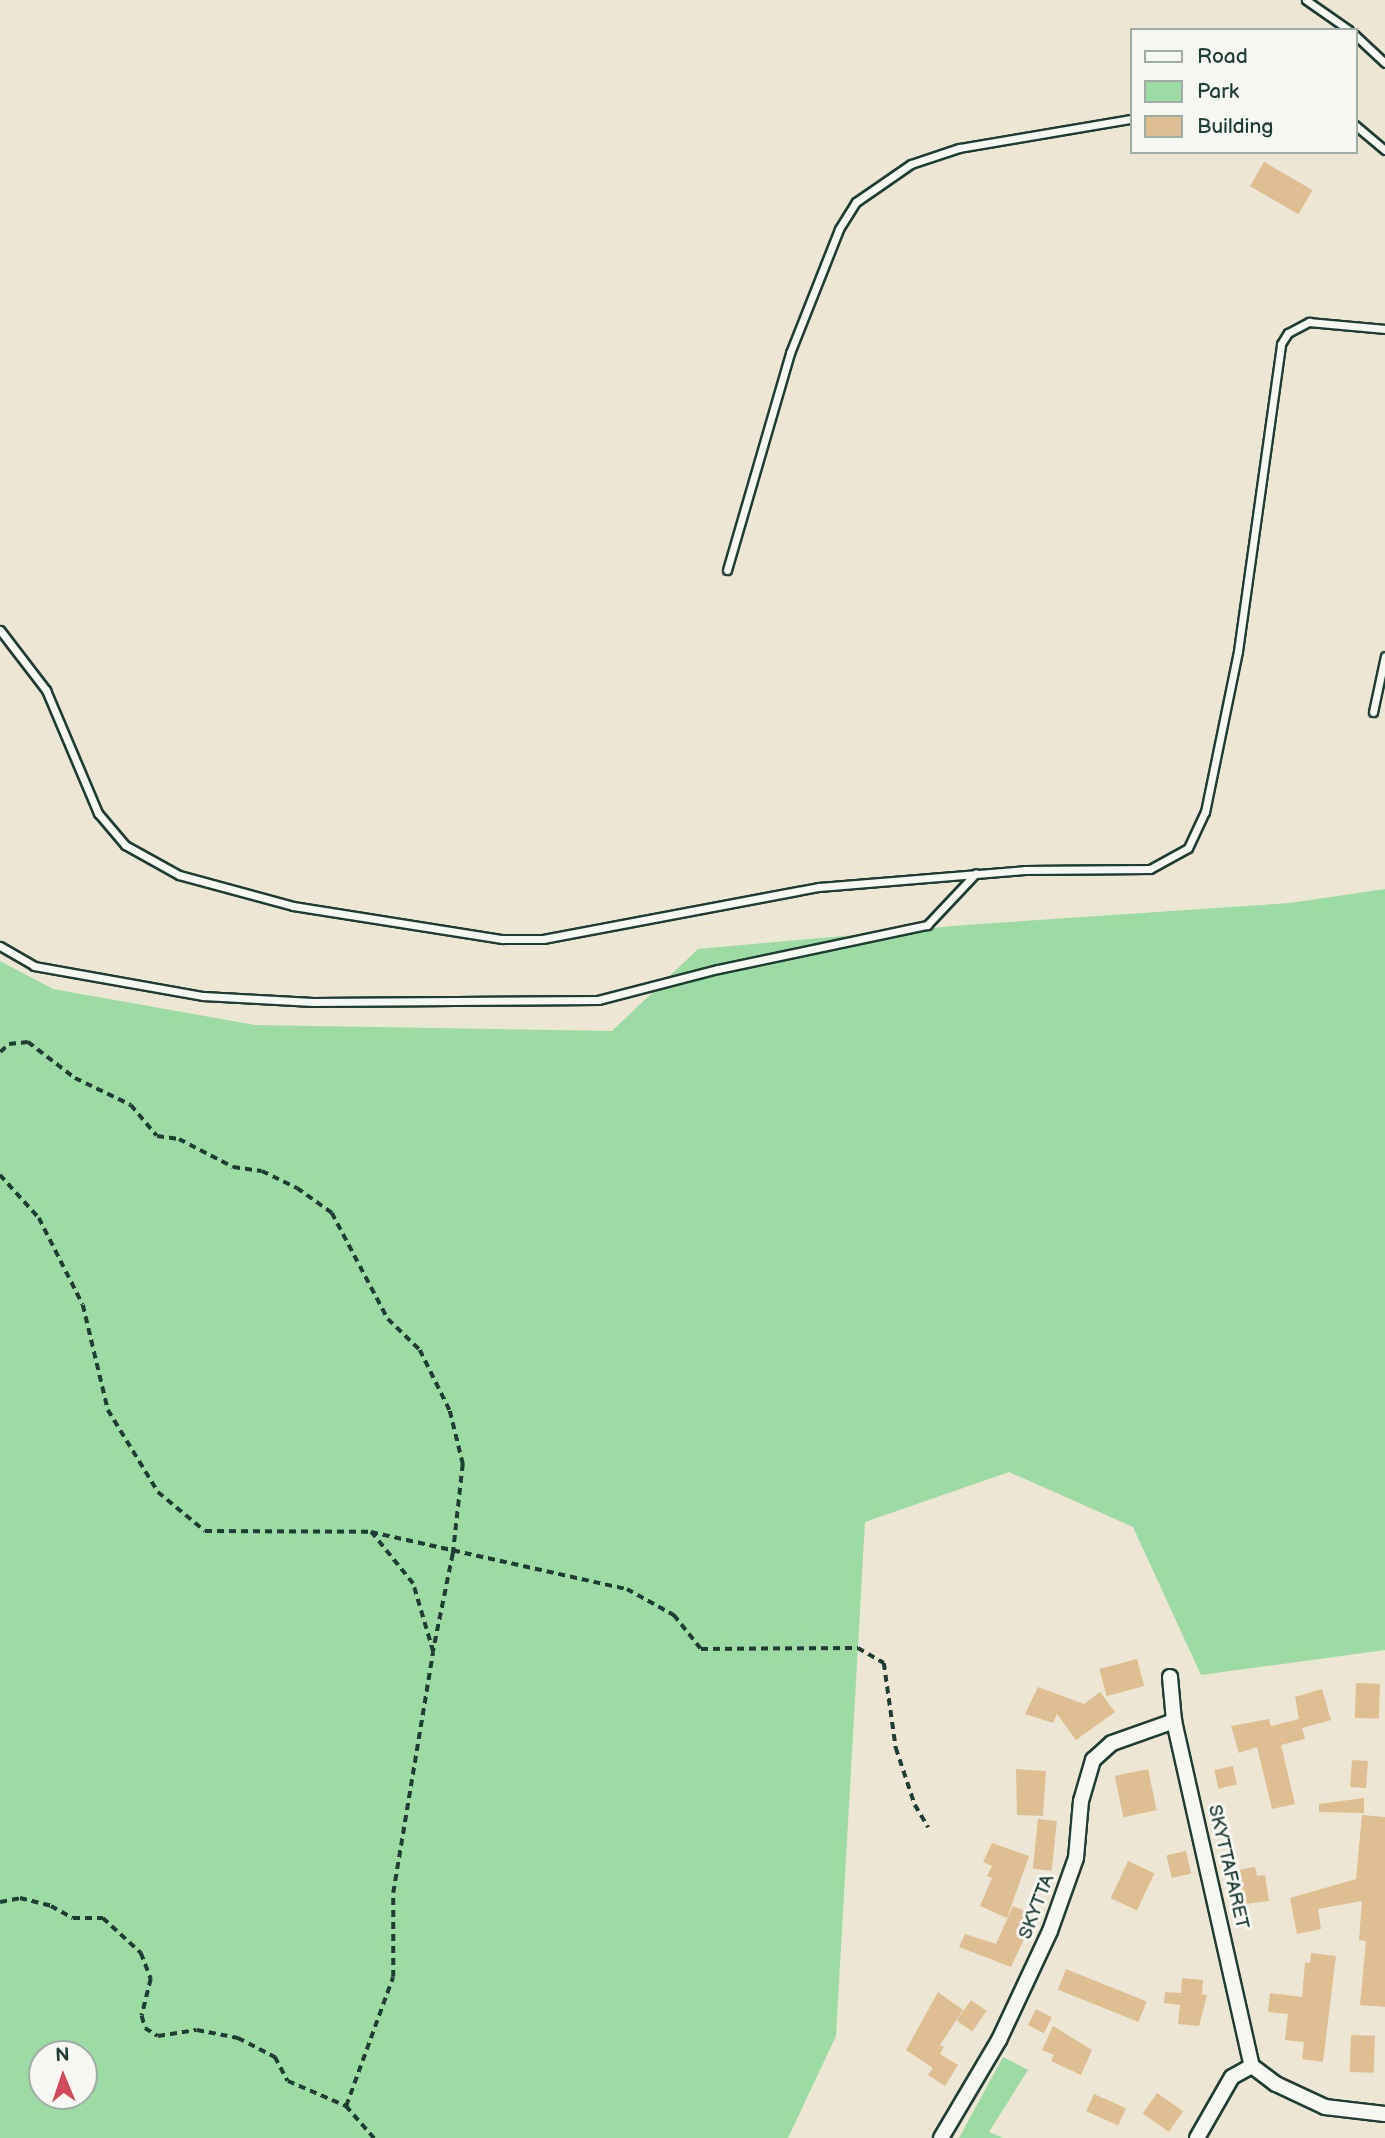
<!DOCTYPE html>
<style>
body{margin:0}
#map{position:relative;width:1385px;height:2138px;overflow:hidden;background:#eee6d5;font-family:"Balsamiq Sans",sans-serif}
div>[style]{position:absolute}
.green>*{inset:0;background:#9cdba4}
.building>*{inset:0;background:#ddbf91;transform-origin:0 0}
.path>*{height:3.5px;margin-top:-1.75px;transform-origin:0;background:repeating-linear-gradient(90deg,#1f3d34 0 7px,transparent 0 12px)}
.roads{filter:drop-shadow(2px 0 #1f3d34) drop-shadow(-2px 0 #1f3d34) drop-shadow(0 2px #1f3d34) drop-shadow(0 -2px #1f3d34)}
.lane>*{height:7px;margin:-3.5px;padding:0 3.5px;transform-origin:3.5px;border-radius:3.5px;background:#f6f6f2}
.street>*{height:14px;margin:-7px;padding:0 7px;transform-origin:7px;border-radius:7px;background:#f6f6f2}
span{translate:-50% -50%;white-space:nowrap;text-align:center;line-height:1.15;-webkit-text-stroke:6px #f6f6f2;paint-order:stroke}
.street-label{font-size:19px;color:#1f3d34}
.legend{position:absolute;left:1130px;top:28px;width:228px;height:126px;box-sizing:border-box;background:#f6f6f2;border:2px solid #a0aca6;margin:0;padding:9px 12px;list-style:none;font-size:21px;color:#1f3d34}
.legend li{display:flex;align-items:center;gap:14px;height:35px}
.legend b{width:35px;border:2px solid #a0aca6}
.north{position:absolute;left:28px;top:2040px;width:70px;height:70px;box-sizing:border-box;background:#f6f6f2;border:2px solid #a0aca6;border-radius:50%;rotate:358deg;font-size:19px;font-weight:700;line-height:28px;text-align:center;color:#1f3d34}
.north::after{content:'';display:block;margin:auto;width:24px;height:32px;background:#d1495b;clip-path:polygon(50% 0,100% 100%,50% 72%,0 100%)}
</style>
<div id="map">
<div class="green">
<i style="clip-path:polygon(evenodd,1385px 889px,1385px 1650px,1201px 1675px,1133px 1527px,1009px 1472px,865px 1522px,836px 2036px,788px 2138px,0 2138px,0 961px,53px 989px,255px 1025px,612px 1031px,698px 949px,965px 925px,1290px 903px,1385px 889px,42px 2054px,84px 2054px,84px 2096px,42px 2096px,42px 2054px)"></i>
<i style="clip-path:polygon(1003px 2057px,1028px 2070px,989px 2132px,1003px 2138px,959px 2138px)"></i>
</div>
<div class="building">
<i style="left:1264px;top:162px;width:56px;height:28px;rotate:30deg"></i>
<i style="left:1137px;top:1659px;width:28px;height:39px;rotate:75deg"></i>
<i style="left:1356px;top:1683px;width:24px;height:35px;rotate:2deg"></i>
<i style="clip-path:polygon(1038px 1687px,1084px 1704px,1100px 1692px,1115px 1712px,1076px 1740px,1057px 1714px,1053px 1723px,1025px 1714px)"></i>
<i style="clip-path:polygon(1322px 1689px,1331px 1720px,1302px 1728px,1305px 1739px,1281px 1745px,1295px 1804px,1272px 1809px,1257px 1747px,1239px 1753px,1231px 1726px,1269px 1719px,1271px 1726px,1299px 1719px,1295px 1697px)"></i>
<i style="left:1352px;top:1760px;width:16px;height:27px;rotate:4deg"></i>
<i style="left:1233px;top:1766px;width:19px;height:19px;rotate:78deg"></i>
<i style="clip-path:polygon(1016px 1769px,1046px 1771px,1043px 1816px,1017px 1815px)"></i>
<i style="left:1148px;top:1769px;width:42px;height:34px;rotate:78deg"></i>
<i style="clip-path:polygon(1364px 1798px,1364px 1813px,1319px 1812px,1319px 1804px)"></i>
<i style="clip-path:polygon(1362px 1815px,1385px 1817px,1385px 2007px,1360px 2005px,1366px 1941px,1359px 1940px,1362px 1901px,1318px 1909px,1321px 1929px,1297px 1934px,1290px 1898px,1356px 1879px)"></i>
<i style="left:1038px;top:1819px;width:19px;height:50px;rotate:6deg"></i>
<i style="clip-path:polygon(992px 1843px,1029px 1856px,1007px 1918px,980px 1906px,992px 1878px,987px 1876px,992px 1866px,983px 1862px)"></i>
<i style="left:1186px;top:1851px;width:23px;height:20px;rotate:77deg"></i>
<i style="left:1128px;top:1861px;width:29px;height:41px;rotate:25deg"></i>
<i style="clip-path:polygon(1255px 1867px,1257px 1876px,1265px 1875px,1269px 1901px,1246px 1904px,1238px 1870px)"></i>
<i style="clip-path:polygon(1013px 1906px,1035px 1915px,1011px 1967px,959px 1947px,965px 1934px,996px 1944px)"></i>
<i style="clip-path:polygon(1311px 1953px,1336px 1956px,1323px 2062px,1302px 2059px,1304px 2042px,1285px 2040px,1288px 2014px,1268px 2012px,1270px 1993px,1302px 1997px,1305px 1962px,1310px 1963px)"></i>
<i style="left:1066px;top:1969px;width:87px;height:22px;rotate:22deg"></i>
<i style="clip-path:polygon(1182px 1978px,1203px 1980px,1202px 1994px,1207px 1995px,1199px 2026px,1178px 2024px,1180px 2005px,1164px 2003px,1165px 1992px,1181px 1993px)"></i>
<i style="clip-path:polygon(938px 1992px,963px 2010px,940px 2045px,944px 2047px,940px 2054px,958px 2065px,945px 2086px,928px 2075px,933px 2068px,906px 2050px)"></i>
<i style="left:971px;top:2000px;width:19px;height:25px;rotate:35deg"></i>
<i style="left:1036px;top:2009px;width:18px;height:18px;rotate:27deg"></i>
<i style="clip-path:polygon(1053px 2026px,1092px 2050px,1081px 2075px,1051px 2061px,1054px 2055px,1042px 2050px)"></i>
<i style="left:1351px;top:2035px;width:24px;height:37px;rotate:2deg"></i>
<i style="left:1157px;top:2093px;width:32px;height:25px;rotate:35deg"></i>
<i style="left:1094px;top:2094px;width:35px;height:19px;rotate:24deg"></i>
</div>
<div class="path">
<i style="left:0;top:1052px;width:12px;rotate:-42deg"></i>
<i style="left:9px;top:1044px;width:19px;rotate:-6deg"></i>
<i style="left:28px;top:1042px;width:59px;rotate:37.5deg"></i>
<i style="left:75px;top:1078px;width:62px;rotate:25.7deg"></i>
<i style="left:131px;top:1105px;width:40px;rotate:50deg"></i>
<i style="left:157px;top:1136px;width:22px;rotate:8deg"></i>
<i style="left:179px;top:1139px;width:61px;rotate:27.4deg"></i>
<i style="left:233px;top:1167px;width:29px;rotate:8deg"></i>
<i style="left:262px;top:1171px;width:39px;rotate:26deg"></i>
<i style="left:297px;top:1188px;width:43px;rotate:35.5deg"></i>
<i style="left:332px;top:1213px;width:120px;rotate:62.2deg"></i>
<i style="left:388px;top:1319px;width:45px;rotate:44.1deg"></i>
<i style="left:420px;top:1350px;width:68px;rotate:63.8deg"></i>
<i style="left:450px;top:1411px;width:55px;rotate:76.2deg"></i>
<i style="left:463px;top:1464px;width:91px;rotate:96.3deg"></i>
<i style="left:453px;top:1554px;width:100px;rotate:101.5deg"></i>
<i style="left:0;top:1175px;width:58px;rotate:47.8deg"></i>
<i style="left:39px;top:1218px;width:97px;rotate:63.2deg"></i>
<i style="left:83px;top:1305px;width:108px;rotate:76.6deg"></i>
<i style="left:108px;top:1410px;width:96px;rotate:58.6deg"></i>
<i style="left:158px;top:1492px;width:61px;rotate:39.7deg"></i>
<i style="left:205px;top:1531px;width:166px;rotate:0.3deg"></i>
<i style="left:371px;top:1532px;width:262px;rotate:12.6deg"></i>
<i style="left:627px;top:1589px;width:54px;rotate:29deg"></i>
<i style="left:674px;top:1615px;width:43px;rotate:51.5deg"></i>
<i style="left:701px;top:1649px;width:157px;rotate:-0.4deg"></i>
<i style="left:858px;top:1648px;width:30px;rotate:30deg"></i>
<i style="left:884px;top:1663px;width:86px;rotate:82deg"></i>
<i style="left:896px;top:1748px;width:60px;rotate:71.6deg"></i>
<i style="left:915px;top:1805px;width:26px;rotate:59deg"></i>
<i style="left:0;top:1902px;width:20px;rotate:-11deg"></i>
<i style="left:20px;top:1898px;width:32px;rotate:14deg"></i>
<i style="left:51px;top:1906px;width:25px;rotate:29deg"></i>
<i style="left:73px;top:1918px;width:30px"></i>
<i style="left:103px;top:1918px;width:52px;rotate:42.6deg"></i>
<i style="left:141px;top:1953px;width:28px;rotate:69deg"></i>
<i style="left:151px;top:1979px;width:38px;rotate:104deg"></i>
<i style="left:142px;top:2016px;width:12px;rotate:76deg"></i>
<i style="left:145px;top:2028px;width:15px;rotate:32deg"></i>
<i style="left:158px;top:2036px;width:39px;rotate:-9deg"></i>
<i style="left:197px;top:2030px;width:42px;rotate:11deg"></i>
<i style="left:238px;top:2038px;width:42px;rotate:27.2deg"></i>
<i style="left:275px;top:2057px;width:27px;rotate:62deg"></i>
<i style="left:288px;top:2081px;width:63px;rotate:23.3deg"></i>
<i style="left:346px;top:2106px;width:43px;rotate:48.8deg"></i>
<i style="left:346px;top:2106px;width:137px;rotate:-70deg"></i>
<i style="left:393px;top:1977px;width:84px;rotate:-90deg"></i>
<i style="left:393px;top:1893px;width:244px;rotate:-80.6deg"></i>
<i style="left:433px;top:1652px;width:71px;rotate:-106.4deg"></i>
<i style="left:413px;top:1584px;width:67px;rotate:-128.9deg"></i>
</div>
<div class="roads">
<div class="lane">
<i style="left:1306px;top:0;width:52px;rotate:34.9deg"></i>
<i style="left:1355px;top:35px;width:41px;rotate:43deg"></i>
<i style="left:1355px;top:125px;width:39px;rotate:40deg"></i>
<i style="left:727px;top:570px;width:226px;rotate:-73.8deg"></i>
<i style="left:790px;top:353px;width:133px;rotate:-68.4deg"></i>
<i style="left:839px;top:229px;width:32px;rotate:-58deg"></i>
<i style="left:856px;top:202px;width:67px;rotate:-34.6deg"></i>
<i style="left:911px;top:164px;width:51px;rotate:-18.4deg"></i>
<i style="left:959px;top:148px;width:174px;rotate:-9.6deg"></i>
<i style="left:0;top:630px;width:76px;rotate:52.5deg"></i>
<i style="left:46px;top:690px;width:134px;rotate:67.1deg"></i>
<i style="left:98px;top:813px;width:42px;rotate:49.8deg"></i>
<i style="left:125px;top:845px;width:62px;rotate:29.1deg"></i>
<i style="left:179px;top:875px;width:118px;rotate:15.2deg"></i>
<i style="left:293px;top:906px;width:212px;rotate:9deg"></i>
<i style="left:502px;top:939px;width:41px"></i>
<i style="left:543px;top:939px;width:281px;rotate:-10.7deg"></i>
<i style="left:819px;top:887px;width:206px;rotate:-4.7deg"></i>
<i style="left:1024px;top:870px;width:126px;rotate:-0.5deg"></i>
<i style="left:1150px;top:869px;width:43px;rotate:-28.9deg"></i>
<i style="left:1188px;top:848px;width:40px;rotate:-65deg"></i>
<i style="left:1205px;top:812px;width:164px;rotate:-78.4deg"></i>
<i style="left:1238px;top:651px;width:310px;rotate:-82deg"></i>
<i style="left:1281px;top:344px;width:13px;rotate:-58deg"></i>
<i style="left:1288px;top:333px;width:24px;rotate:-28deg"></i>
<i style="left:1309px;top:322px;width:76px;rotate:5.3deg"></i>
<i style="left:1373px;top:712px;width:57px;rotate:-77.9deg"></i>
<i style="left:0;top:946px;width:39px;rotate:30deg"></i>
<i style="left:34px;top:966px;width:172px;rotate:10.1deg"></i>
<i style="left:203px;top:996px;width:110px;rotate:3.1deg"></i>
<i style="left:313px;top:1002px;width:285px;rotate:-0.4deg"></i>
<i style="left:598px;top:1000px;width:124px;rotate:-14.5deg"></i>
<i style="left:718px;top:969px;width:214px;rotate:-11.9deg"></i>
<i style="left:927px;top:925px;width:71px;rotate:-46.7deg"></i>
</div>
<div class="street">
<i style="left:1170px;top:1677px;width:44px;rotate:84.8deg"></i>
<i style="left:1174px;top:1721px;width:354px;rotate:77.3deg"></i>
<i style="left:1252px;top:2066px;width:30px;rotate:37deg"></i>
<i style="left:1276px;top:2084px;width:54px;rotate:25.1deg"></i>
<i style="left:1325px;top:2107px;width:60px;rotate:6.7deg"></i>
<i style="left:941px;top:2138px;width:114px;rotate:-59.4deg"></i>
<i style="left:999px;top:2040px;width:120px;rotate:-64.9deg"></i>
<i style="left:1050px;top:1931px;width:77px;rotate:-70.4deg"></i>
<i style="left:1076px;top:1858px;width:57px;rotate:-85deg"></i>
<i style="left:1081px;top:1801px;width:43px;rotate:-73.7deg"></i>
<i style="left:1093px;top:1760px;width:25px;rotate:-42deg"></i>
<i style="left:1112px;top:1743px;width:66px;rotate:-19.5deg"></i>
<i style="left:1197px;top:2138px;width:70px;rotate:-60.2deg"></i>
<i style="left:1232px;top:2077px;width:23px;rotate:-29deg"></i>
</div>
</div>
<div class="street-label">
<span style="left:1228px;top:1867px;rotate:77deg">SKYTTAFARET</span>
<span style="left:1037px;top:1907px;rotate:-69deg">SKYTTA</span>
</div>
<ul class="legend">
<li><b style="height:9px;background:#f6f6f2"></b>Road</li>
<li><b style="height:19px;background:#9cdba4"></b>Park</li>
<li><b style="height:19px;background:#ddbf91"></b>Building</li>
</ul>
<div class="north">N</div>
</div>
